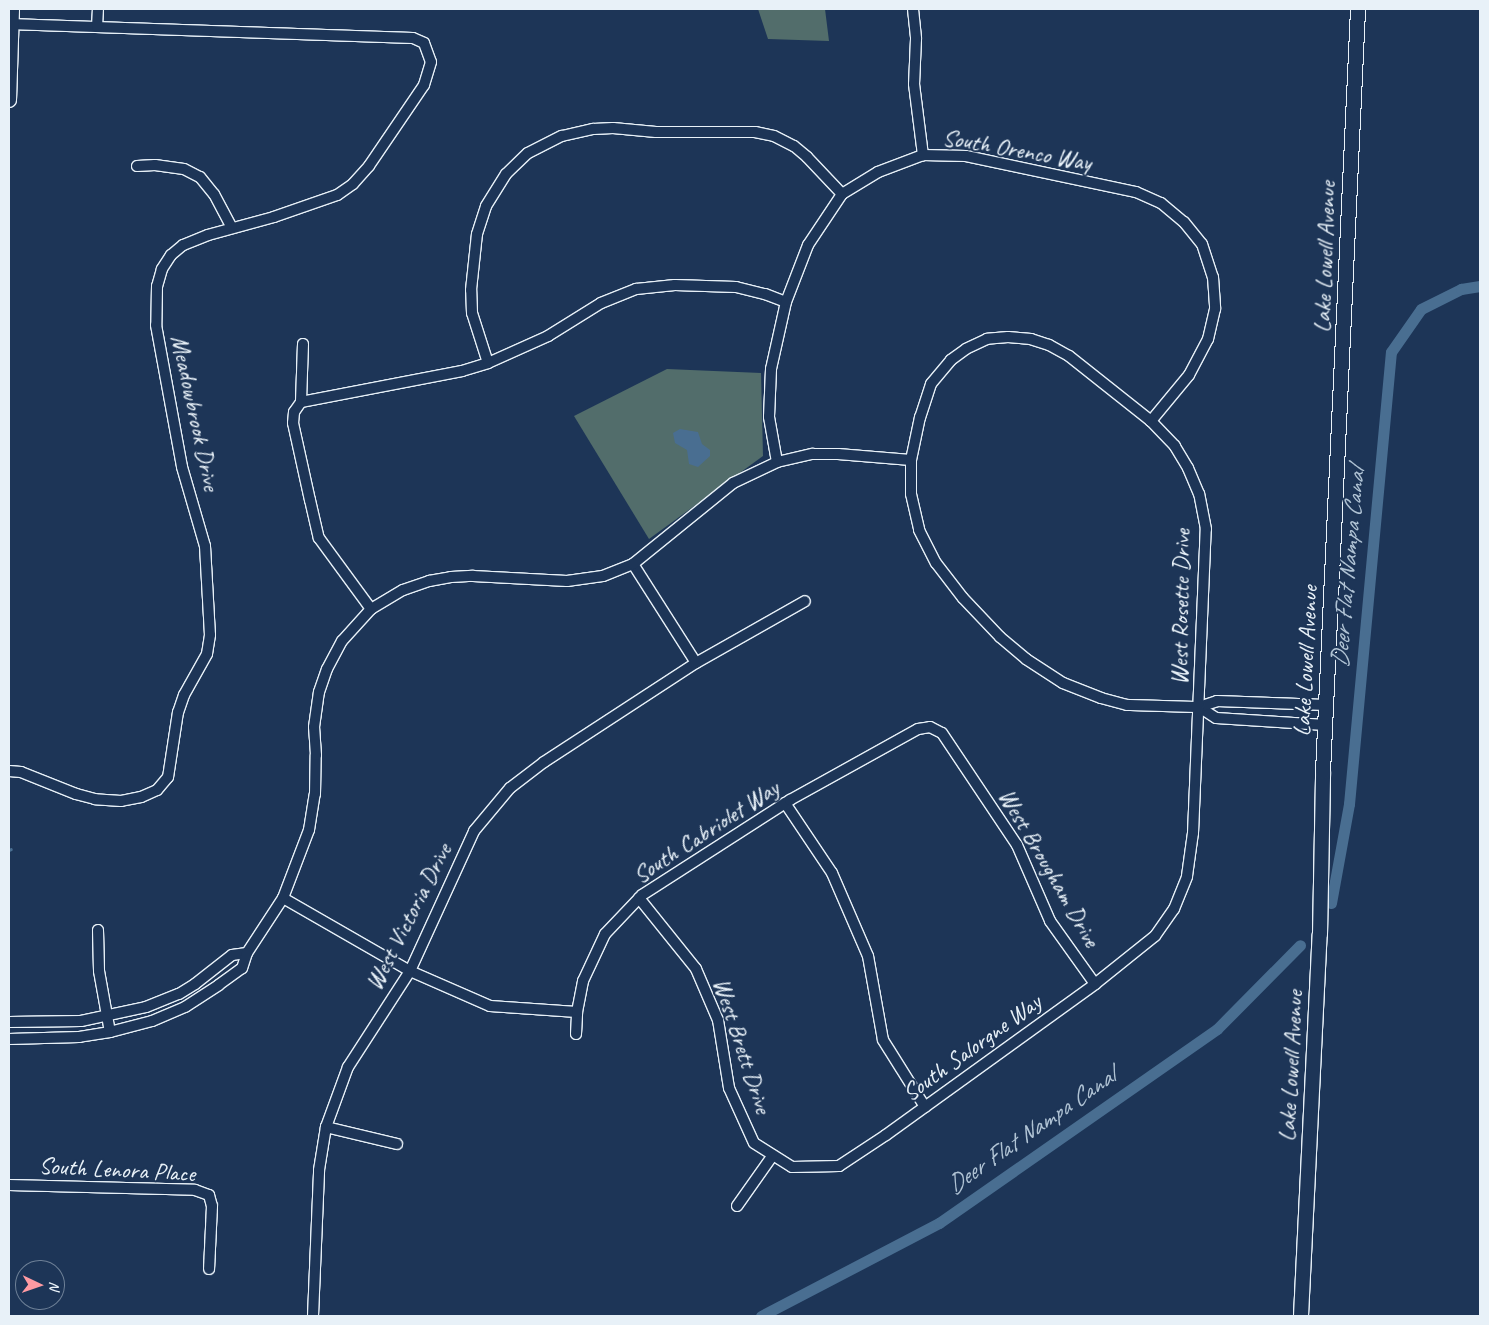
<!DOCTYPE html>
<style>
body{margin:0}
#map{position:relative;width:1489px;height:1325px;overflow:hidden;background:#1d3557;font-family:Caveat,sans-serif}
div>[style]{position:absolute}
.green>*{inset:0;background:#526d6b}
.water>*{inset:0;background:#496e91}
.stream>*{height:3px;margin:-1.5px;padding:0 1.5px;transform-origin:1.5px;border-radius:1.5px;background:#496e91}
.canal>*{height:11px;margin:-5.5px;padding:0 5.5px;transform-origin:5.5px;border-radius:5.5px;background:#496e91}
.roads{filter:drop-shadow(1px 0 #e8f1f8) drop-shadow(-1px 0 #e8f1f8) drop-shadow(0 1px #e8f1f8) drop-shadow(0 -1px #e8f1f8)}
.street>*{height:10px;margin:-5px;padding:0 5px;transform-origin:5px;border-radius:5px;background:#1d3557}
.secondary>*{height:14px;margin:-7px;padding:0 7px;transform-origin:7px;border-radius:7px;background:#1d3557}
span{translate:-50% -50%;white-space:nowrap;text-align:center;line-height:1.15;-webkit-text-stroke:4px #1d3557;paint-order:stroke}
.street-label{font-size:24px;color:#e8f1f8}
.water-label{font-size:25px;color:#b0c3d4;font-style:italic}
.frame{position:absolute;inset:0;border:10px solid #e8f1f8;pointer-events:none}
.north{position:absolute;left:15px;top:1260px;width:50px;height:50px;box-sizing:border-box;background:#1d3557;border:1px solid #6e8097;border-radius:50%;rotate:93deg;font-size:14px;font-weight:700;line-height:20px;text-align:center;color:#e8f1f8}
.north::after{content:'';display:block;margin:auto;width:18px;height:22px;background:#ff9aa2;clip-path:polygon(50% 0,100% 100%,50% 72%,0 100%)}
</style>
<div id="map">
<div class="green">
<i style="clip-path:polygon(758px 9px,825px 9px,829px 41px,768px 39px)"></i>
<i style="clip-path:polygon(667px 369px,761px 373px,763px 456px,649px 539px,574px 416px)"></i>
</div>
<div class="water">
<i style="clip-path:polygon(680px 429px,698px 432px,702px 444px,710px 450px,710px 456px,698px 467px,689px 464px,687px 450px,675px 443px,673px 433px)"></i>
</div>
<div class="stream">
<i style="left:9px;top:850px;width:2px;rotate:-27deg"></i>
</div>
<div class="canal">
<i style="left:1331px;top:903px;width:101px;rotate:-79.7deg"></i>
<i style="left:1349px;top:804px;width:454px;rotate:-84.7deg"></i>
<i style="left:1391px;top:352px;width:52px;rotate:-55.1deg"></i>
<i style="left:1421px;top:309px;width:45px;rotate:-26.6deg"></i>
<i style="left:1461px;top:289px;width:19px;rotate:-9deg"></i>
<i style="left:761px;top:1316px;width:201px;rotate:-27.6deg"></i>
<i style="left:939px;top:1223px;width:339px;rotate:-34.9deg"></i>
<i style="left:1217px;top:1029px;width:118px;rotate:-45.3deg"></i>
</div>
<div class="roads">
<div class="street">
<i style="left:913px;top:9px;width:30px;rotate:84deg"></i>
<i style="left:916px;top:39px;width:45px;rotate:92.5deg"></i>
<i style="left:914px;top:84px;width:72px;rotate:82.8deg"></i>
<i style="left:9px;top:24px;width:404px;rotate:2deg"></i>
<i style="left:413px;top:38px;width:12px;rotate:24deg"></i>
<i style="left:424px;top:43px;width:20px;rotate:70deg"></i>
<i style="left:431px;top:62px;width:24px;rotate:107deg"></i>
<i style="left:424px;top:85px;width:98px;rotate:124.2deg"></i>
<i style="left:369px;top:166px;width:24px;rotate:132deg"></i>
<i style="left:353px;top:184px;width:19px;rotate:145deg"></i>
<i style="left:337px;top:195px;width:67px;rotate:160.8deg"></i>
<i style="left:274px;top:217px;width:68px;rotate:164.7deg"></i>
<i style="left:208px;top:235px;width:27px;rotate:158deg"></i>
<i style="left:183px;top:245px;width:16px;rotate:140deg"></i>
<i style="left:171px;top:255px;width:17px;rotate:123deg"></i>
<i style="left:162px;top:269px;width:18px;rotate:106deg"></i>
<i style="left:157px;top:286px;width:39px;rotate:91deg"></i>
<i style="left:156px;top:325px;width:144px;rotate:79.6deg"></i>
<i style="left:182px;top:467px;width:82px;rotate:73.8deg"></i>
<i style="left:205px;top:546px;width:89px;rotate:86.8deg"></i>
<i style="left:210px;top:635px;width:19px;rotate:99deg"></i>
<i style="left:207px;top:654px;width:47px;rotate:119.3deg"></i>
<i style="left:184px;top:695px;width:18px;rotate:109deg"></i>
<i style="left:178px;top:712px;width:66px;rotate:98.7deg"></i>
<i style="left:168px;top:777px;width:17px;rotate:130deg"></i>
<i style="left:157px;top:790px;width:17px;rotate:156deg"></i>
<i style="left:141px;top:797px;width:20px;rotate:169deg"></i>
<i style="left:121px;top:801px;width:26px;rotate:-176deg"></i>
<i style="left:95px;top:799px;width:20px;rotate:-165deg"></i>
<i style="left:76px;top:794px;width:59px;rotate:-158.2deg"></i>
<i style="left:21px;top:772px;width:12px;rotate:-175deg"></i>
<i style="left:97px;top:27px;width:18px;rotate:-87deg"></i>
<i style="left:137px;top:166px;width:18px;rotate:-3deg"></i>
<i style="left:155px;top:165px;width:29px;rotate:8deg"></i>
<i style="left:184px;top:169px;width:18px;rotate:27deg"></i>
<i style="left:200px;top:177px;width:22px;rotate:51deg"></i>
<i style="left:214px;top:194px;width:38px;rotate:62deg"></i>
<i style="left:303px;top:344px;width:58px;rotate:92deg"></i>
<i style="left:301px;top:402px;width:12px;rotate:125deg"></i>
<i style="left:294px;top:412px;width:11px;rotate:95deg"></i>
<i style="left:293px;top:423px;width:79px;rotate:77.6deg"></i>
<i style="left:310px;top:500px;width:39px;rotate:77deg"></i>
<i style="left:319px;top:538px;width:88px;rotate:53.8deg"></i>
<i style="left:488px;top:363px;width:52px;rotate:-107.7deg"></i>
<i style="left:472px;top:313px;width:23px;rotate:-92deg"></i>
<i style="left:471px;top:290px;width:56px;rotate:-83.9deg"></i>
<i style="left:477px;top:234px;width:29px;rotate:-72deg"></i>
<i style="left:486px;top:206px;width:38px;rotate:-58deg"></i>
<i style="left:506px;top:174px;width:30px;rotate:-44deg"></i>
<i style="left:528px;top:153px;width:38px;rotate:-27deg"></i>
<i style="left:562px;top:136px;width:32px;rotate:-13deg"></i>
<i style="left:593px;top:129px;width:20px;rotate:-3deg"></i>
<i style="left:613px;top:128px;width:43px;rotate:5.3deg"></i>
<i style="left:656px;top:132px;width:99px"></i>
<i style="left:755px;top:132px;width:19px;rotate:12deg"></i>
<i style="left:774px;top:136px;width:22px;rotate:27deg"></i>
<i style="left:794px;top:146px;width:17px;rotate:40deg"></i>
<i style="left:807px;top:157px;width:51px;rotate:46.6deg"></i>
<i style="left:301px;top:402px;width:164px;rotate:-10.9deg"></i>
<i style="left:462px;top:371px;width:27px;rotate:-17deg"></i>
<i style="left:488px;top:363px;width:66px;rotate:-24.2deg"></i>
<i style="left:548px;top:336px;width:62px;rotate:-31.9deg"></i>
<i style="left:601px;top:303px;width:38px;rotate:-22deg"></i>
<i style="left:636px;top:289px;width:39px;rotate:-6deg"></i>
<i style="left:675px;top:285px;width:61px;rotate:1.9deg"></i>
<i style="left:736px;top:287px;width:30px;rotate:14deg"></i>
<i style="left:765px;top:294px;width:22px;rotate:21deg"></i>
<i style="left:777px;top:462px;width:46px;rotate:-100.1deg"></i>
<i style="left:769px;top:417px;width:48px;rotate:-87.6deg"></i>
<i style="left:771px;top:369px;width:69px;rotate:-77.4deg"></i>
<i style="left:786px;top:302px;width:61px;rotate:-68.9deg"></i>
<i style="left:808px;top:245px;width:61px;rotate:-56.3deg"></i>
<i style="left:842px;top:194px;width:42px;rotate:-31.4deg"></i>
<i style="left:878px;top:172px;width:48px;rotate:-20.7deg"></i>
<i style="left:923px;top:155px;width:43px;rotate:1.3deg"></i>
<i style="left:966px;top:156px;width:174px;rotate:12deg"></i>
<i style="left:1136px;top:192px;width:27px;rotate:24deg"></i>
<i style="left:1161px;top:203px;width:30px;rotate:40deg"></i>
<i style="left:1184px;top:222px;width:28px;rotate:51deg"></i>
<i style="left:1202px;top:244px;width:35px;rotate:72deg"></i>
<i style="left:1213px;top:277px;width:32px;rotate:86deg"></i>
<i style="left:1215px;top:309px;width:31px;rotate:103deg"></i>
<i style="left:1208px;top:339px;width:41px;rotate:117.8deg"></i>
<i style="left:1189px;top:375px;width:60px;rotate:129.6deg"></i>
<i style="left:633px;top:564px;width:117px;rotate:57.5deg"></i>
<i style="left:1325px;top:725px;width:109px;rotate:-176.3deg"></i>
<i style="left:1216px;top:718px;width:20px;rotate:-147deg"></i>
<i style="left:1199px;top:707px;width:19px;rotate:-18deg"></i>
<i style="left:1217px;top:701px;width:109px;rotate:2.1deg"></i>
<i style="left:785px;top:803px;width:84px;rotate:56.1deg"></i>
<i style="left:832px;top:873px;width:90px;rotate:66.6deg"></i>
<i style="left:868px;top:956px;width:85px;rotate:79.9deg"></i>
<i style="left:883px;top:1040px;width:79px;rotate:57.9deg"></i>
<i style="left:283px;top:898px;width:146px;rotate:29.9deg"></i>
<i style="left:410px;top:971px;width:87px;rotate:23.6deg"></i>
<i style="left:490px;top:1006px;width:87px;rotate:3.9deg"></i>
<i style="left:639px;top:898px;width:91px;rotate:51.2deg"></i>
<i style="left:696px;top:969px;width:56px;rotate:66.7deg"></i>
<i style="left:718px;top:1020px;width:69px;rotate:80.8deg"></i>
<i style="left:729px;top:1088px;width:60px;rotate:65.6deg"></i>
<i style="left:754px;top:1143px;width:45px;rotate:32.3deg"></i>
<i style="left:792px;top:1167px;width:47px;rotate:-1.2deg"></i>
<i style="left:839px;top:1166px;width:56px;rotate:-33.4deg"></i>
<i style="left:886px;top:1135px;width:258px;rotate:-35.8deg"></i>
<i style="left:1095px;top:984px;width:77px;rotate:-38.7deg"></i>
<i style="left:1155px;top:936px;width:33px;rotate:-55deg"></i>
<i style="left:1174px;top:909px;width:35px;rotate:-68deg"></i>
<i style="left:1187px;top:876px;width:43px;rotate:-82.1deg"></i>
<i style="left:1193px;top:833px;width:304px;rotate:-87.6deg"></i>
<i style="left:1206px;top:529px;width:36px;rotate:-101deg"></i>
<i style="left:1199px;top:494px;width:28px;rotate:-113deg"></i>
<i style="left:1188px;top:468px;width:26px;rotate:-121deg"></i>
<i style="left:1175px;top:446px;width:35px;rotate:-134deg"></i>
<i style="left:1151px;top:421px;width:105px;rotate:-141.6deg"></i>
<i style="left:1069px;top:356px;width:23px;rotate:-151deg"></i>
<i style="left:1049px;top:345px;width:19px;rotate:-162deg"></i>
<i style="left:1031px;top:339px;width:23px;rotate:-175deg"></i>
<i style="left:1008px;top:337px;width:21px;rotate:175deg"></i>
<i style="left:987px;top:339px;width:23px;rotate:155deg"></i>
<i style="left:966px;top:349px;width:19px;rotate:144deg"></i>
<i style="left:951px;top:360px;width:31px;rotate:130deg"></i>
<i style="left:931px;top:384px;width:35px;rotate:108deg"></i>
<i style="left:920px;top:417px;width:44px;rotate:101.8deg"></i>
<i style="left:98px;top:930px;width:41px;rotate:88.6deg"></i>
<i style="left:99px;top:971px;width:62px;rotate:79.8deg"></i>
<i style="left:247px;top:953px;width:66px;rotate:-56.8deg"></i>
<i style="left:283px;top:898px;width:73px;rotate:-69.1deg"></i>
<i style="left:309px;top:830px;width:36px;rotate:-81deg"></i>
<i style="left:315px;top:794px;width:39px;rotate:-89deg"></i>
<i style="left:316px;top:755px;width:28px;rotate:-94deg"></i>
<i style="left:314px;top:727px;width:35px;rotate:-82deg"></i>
<i style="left:319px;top:692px;width:24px;rotate:-71deg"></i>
<i style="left:327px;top:669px;width:32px;rotate:-62deg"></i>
<i style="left:342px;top:641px;width:43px;rotate:-47.8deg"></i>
<i style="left:371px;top:609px;width:37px;rotate:-31deg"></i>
<i style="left:403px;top:590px;width:28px;rotate:-19deg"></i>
<i style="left:429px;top:581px;width:22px;rotate:-10deg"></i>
<i style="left:451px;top:577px;width:22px;rotate:-3deg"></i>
<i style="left:473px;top:576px;width:94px;rotate:3deg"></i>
<i style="left:567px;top:581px;width:36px;rotate:-8deg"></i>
<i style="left:603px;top:576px;width:32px;rotate:-22deg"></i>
<i style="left:633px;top:564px;width:129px;rotate:-39deg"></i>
<i style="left:733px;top:483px;width:49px;rotate:-25.5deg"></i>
<i style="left:777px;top:462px;width:37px;rotate:-13deg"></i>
<i style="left:813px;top:454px;width:25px"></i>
<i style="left:838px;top:454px;width:73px;rotate:4.7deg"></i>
<i style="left:911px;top:460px;width:34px;rotate:90deg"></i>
<i style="left:911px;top:494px;width:37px;rotate:77deg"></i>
<i style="left:919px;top:530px;width:37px;rotate:63deg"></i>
<i style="left:936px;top:563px;width:44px;rotate:52.4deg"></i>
<i style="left:963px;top:598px;width:54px;rotate:46.5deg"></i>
<i style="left:1000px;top:637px;width:34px;rotate:40deg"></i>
<i style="left:1026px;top:659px;width:44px;rotate:33deg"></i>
<i style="left:1063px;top:683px;width:41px;rotate:21.5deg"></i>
<i style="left:1101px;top:698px;width:27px;rotate:15deg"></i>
<i style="left:1127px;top:705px;width:72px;rotate:1.6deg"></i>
<i style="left:9px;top:1022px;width:72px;rotate:-0.8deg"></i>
<i style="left:81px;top:1021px;width:66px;rotate:-12.2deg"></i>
<i style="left:146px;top:1007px;width:35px;rotate:-22deg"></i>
<i style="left:179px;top:994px;width:19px;rotate:-32deg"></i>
<i style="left:195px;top:984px;width:47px;rotate:-38.1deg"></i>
<i style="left:232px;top:955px;width:15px;rotate:-8deg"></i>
<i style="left:247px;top:953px;width:16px;rotate:108deg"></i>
<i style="left:242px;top:968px;width:29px;rotate:144deg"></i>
<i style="left:219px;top:985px;width:40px;rotate:147.1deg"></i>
<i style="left:185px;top:1007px;width:36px;rotate:157deg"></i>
<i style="left:152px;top:1021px;width:43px;rotate:165.3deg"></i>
<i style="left:110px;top:1032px;width:31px;rotate:171deg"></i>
<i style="left:79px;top:1037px;width:70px;rotate:178.4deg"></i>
<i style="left:576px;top:1034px;width:22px;rotate:-87deg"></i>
<i style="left:577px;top:1012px;width:32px;rotate:-79deg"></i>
<i style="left:583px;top:981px;width:52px;rotate:-64.9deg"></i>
<i style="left:605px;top:934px;width:54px;rotate:-46.5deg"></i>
<i style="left:642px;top:895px;width:176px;rotate:-32.7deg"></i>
<i style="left:790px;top:800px;width:146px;rotate:-29deg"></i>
<i style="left:918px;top:729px;width:12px;rotate:-9deg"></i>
<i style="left:930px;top:727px;width:13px;rotate:27deg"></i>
<i style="left:942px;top:733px;width:135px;rotate:56.2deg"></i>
<i style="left:1017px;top:845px;width:83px;rotate:66.5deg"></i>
<i style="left:1050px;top:921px;width:77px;rotate:54.5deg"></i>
<i style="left:326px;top:1127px;width:73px;rotate:13.5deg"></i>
<i style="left:9px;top:1185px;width:186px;rotate:1.5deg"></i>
<i style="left:195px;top:1190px;width:15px;rotate:20deg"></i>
<i style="left:209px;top:1195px;width:11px;rotate:75deg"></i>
<i style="left:212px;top:1206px;width:63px;rotate:92.7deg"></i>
<i style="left:737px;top:1206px;width:62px;rotate:-54.8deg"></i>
<i style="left:313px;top:1316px;width:146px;rotate:-87.6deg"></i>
<i style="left:319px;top:1170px;width:44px;rotate:-80.8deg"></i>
<i style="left:326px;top:1127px;width:64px;rotate:-69.9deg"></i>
<i style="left:348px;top:1067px;width:114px;rotate:-57.1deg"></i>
<i style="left:410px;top:971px;width:154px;rotate:-65.4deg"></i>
<i style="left:474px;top:831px;width:56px;rotate:-50.1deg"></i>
<i style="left:510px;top:788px;width:43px;rotate:-37.4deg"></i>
<i style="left:544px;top:762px;width:181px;rotate:-33.1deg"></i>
<i style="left:696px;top:663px;width:125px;rotate:-29.6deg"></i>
</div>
<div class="secondary">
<i style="left:9px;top:100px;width:91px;rotate:-88.1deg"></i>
<i style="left:1301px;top:1316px;width:382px;rotate:-87.2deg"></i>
<i style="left:1320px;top:934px;width:162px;rotate:-88.9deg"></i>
<i style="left:1323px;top:772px;width:764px;rotate:-87.37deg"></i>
</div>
</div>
<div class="street-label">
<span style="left:1017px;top:150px;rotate:10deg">South Orenco Way</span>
<span style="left:1325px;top:257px;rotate:-88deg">Lake Lowell Avenue</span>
<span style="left:195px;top:413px;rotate:78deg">Meadowbrook Drive</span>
<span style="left:1181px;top:607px;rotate:-89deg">West Rosette Drive</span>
<span style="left:1306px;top:661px;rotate:-87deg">Lake Lowell Avenue</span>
<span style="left:706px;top:832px;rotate:-33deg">South Cabriolet Way</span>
<span style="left:1049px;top:868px;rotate:60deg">West Brougham Drive</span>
<span style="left:409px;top:917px;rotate:-63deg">West Victoria Drive</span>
<span style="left:742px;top:1046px;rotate:72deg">West Brett Drive</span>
<span style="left:972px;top:1048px;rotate:-36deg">South Salorgne Way</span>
<span style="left:1291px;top:1066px;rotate:-87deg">Lake Lowell Avenue</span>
<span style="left:117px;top:1170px;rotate:3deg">South Lenora Place</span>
</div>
<div class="water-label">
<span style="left:1348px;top:568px;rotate:-85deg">Deer Flat Nampa Canal</span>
<span style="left:1031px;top:1131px;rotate:-35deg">Deer Flat Nampa Canal</span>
</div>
<div class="frame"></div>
<div class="north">N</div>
</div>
